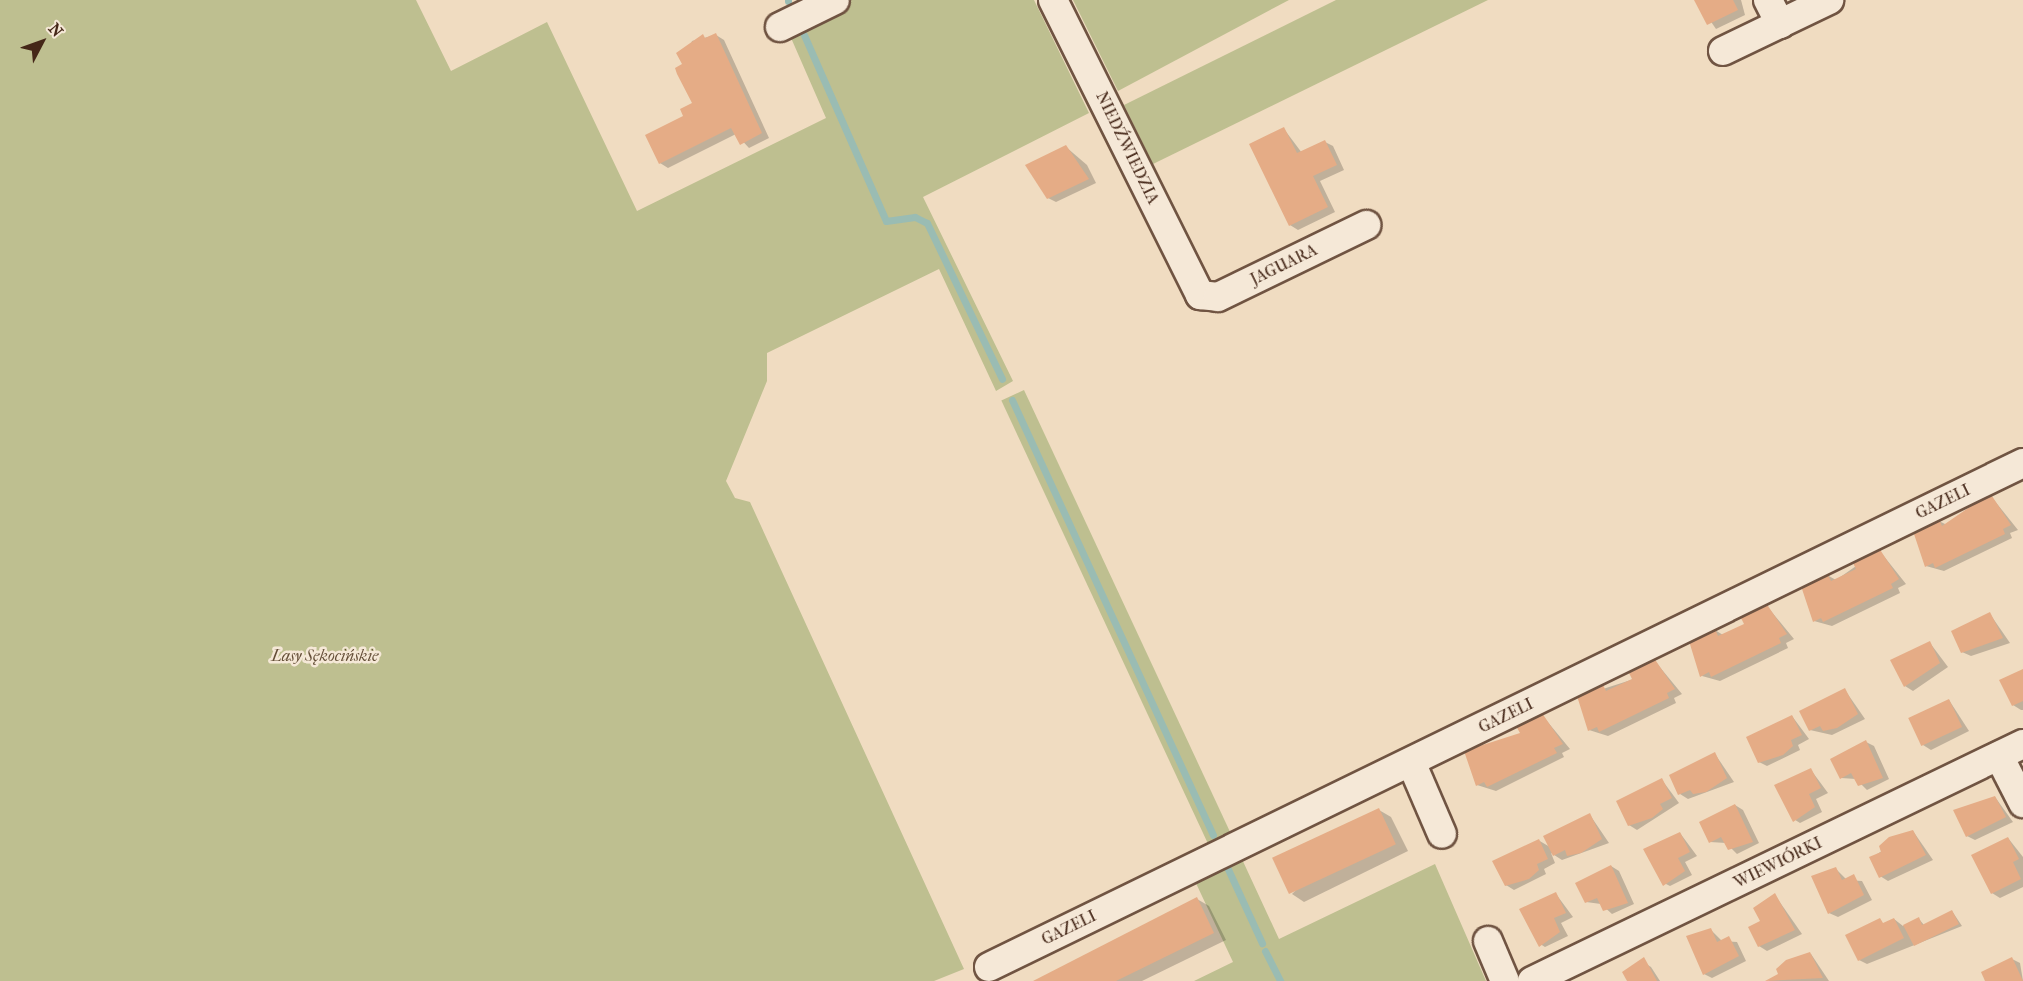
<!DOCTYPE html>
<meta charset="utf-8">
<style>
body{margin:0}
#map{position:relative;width:2023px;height:981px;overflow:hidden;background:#f0dcc1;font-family:"IM FELL French Canon",serif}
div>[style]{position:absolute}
.green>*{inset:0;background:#bebf90;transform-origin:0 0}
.shadow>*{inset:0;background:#0003}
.stream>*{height:7px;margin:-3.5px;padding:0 3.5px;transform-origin:3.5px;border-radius:3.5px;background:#9abcb3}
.building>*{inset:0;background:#e5ac86;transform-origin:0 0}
.roads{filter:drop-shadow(2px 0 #705442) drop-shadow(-2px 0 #705442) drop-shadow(0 2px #705442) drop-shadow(0 -2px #705442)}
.minor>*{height:28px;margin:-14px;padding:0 14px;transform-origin:14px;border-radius:14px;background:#f5e8d7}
span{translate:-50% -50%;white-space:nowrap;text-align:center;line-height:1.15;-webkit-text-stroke:5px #f5e8d7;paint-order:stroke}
.street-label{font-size:16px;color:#452718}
.park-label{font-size:16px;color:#634d36;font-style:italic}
.north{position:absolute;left:12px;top:12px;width:60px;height:60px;-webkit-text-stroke:4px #f5e8d7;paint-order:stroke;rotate:49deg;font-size:16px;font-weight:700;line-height:24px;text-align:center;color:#452718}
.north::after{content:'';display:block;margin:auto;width:21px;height:27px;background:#452718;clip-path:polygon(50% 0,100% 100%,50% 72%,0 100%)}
</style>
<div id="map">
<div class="green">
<i style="clip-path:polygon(0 0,416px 0,451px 71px,547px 22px,637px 211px,826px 118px,788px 31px,852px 0,1034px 0,1089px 113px,923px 197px,1013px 381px,996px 391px,939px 269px,767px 353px,767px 381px,726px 481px,735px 498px,750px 502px,964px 969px,934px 981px,0 981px)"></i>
<i style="clip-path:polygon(1073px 0,1289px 0,1118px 91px)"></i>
<i style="clip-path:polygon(1336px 0,1488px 0,1153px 164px,1124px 105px)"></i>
<i style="left:1024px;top:390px;width:494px;height:25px;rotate:65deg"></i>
<i style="clip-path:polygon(1241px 857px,1279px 939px,1435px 864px,1486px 981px,1194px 981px,1233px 962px,1194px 879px)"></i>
</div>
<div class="shadow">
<i style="clip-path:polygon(1696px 0,1741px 0,1745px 15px,1716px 29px)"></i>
<i style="clip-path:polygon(716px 35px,724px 40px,769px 138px,749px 148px,736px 134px,668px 168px,660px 163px,694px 103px,684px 65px,692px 41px)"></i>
<i style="clip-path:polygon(1284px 129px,1302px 153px,1325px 142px,1333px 146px,1344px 170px,1320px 181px,1335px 212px,1298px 230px,1290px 225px)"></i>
<i style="clip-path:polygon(1066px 147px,1087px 165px,1096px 183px,1056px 202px,1048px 198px)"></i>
<i style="clip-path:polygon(1990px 495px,2018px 530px,2010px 533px,2012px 538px,1944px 571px,1926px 566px,1939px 521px,1947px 525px)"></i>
<i style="clip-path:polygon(1879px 550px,1906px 584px,1898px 588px,1900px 593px,1832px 626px,1814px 621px,1827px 575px,1836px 580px)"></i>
<i style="clip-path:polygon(1766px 605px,1794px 639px,1786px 643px,1788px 648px,1720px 681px,1702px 676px,1715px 630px,1723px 635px,1746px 624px)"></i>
<i style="clip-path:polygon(1990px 614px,2010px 643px,1971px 656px,1962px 652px)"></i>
<i style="clip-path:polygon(1930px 643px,1948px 667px,1913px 691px,1905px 686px)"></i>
<i style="clip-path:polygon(1654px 660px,1682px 694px,1674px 698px,1676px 703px,1608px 736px,1589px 730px,1578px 697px,1634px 679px)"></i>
<i style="clip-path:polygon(2023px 672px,2023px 710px,2021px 710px,2013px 705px)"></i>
<i style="clip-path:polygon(1845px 690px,1865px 719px,1832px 735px,1810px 730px)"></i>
<i style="clip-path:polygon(1949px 700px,1969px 731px,1931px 750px,1923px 745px)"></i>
<i style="clip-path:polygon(1542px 715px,1570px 749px,1562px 753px,1564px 757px,1496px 791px,1477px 785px,1466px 752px,1522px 734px)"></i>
<i style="clip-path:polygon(1792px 716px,1809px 739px,1798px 745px,1800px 750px,1767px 766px,1759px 762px)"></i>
<i style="clip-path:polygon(1866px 742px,1874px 746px,1889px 779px,1867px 790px,1856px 779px,1841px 778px)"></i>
<i style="clip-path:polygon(1715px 754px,1734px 782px,1688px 799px,1680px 794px)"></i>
<i style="clip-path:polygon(1811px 770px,1828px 793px,1816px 799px,1822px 812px,1800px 823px,1792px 818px)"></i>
<i style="clip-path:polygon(1662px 780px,1679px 803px,1637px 830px,1629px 825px)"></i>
<i style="clip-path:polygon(1995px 797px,2013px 822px,1975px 840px,1967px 836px)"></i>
<i style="clip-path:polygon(1735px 805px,1743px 810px,1759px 843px,1737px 854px,1726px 843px,1710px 842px)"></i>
<i style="clip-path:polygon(1379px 810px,1391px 817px,1408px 851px,1304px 902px,1292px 894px)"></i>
<i style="clip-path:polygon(1590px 815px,1609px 843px,1562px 860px,1551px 853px,1555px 863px,1544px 869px,1546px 874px,1514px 890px,1506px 885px,1538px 840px,1550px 847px)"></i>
<i style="clip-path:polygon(1913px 831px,1933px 860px,1888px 881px,1880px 876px,1871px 858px)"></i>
<i style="clip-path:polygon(1680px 833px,1697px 856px,1685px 862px,1692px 875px,1670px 886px,1662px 882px)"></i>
<i style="clip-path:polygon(2008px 838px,2023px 857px,2023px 887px,2000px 898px,1992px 893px)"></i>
<i style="clip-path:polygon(1611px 866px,1619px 871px,1634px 904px,1612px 914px,1601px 904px,1586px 902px)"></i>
<i style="clip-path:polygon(1836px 869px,1847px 880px,1862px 881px,1872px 900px,1838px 917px,1829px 913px)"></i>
<i style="clip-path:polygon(1556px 894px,1573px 917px,1561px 923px,1568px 936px,1545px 947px,1537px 942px)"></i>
<i style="clip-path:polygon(1777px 898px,1802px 934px,1767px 951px,1759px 946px,1762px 921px)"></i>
<i style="clip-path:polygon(1197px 899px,1209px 906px,1226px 940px,1142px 981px,1036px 981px)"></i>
<i style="clip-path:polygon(1952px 911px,1962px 926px,1867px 964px,1859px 960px,1894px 919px,1903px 926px,1919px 919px,1924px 925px)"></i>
<i style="clip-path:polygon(1711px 930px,1722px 941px,1737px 942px,1746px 961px,1712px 978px,1704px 974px)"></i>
<i style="clip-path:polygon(1811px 954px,1829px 981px,1768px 981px)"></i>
<i style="clip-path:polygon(2012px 959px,2020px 963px,2023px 981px,1987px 981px)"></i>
<i style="clip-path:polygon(1643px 962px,1651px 967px,1660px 981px,1629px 981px)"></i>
</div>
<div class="stream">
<i style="left:788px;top:0;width:1px;rotate:90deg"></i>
<i style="left:804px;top:35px;width:203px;rotate:66.2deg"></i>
<i style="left:886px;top:221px;width:29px;rotate:-8deg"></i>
<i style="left:915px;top:217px;width:13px;rotate:27deg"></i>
<i style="left:927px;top:223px;width:173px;rotate:64.3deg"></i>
<i style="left:1012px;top:400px;width:479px;rotate:65.2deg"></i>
<i style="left:1227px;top:867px;width:84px;rotate:65.3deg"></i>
<i style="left:1265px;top:951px;width:34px;rotate:63deg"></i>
</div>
<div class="building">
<i style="clip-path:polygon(1694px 0,1733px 0,1738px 10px,1707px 25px)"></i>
<i style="clip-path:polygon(716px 33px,762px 133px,740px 145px,731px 128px,659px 164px,645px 135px,683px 116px,680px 109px,692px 103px,677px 74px,675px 68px,682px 64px,676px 53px,703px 34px,705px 38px)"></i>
<i style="clip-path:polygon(1284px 127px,1297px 153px,1325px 140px,1337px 165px,1313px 176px,1328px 207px,1289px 226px,1249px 144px)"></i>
<i style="clip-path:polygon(1066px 145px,1089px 179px,1047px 199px,1025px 165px)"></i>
<i style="clip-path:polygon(1990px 493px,2011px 525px,2003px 529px,2005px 534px,1935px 568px,1933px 563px,1925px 567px,1913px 531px,1939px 519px,1942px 526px)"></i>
<i style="clip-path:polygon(1879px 548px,1899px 579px,1891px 584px,1893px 588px,1823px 622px,1821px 618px,1813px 622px,1801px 586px,1827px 573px,1831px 581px,1856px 569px,1852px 561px)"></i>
<i style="clip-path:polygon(1766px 603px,1787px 634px,1779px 638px,1781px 643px,1711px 677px,1709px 672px,1700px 677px,1689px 641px,1715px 629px,1718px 636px,1744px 624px,1740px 616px)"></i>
<i style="clip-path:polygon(1990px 612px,2003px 638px,1961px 653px,1951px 631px)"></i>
<i style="clip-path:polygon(1930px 641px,1940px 663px,1904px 687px,1890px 660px)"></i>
<i style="clip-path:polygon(1654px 658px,1675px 689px,1667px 693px,1669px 698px,1599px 732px,1597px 727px,1588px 731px,1577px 696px,1602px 683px,1606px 691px,1632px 679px,1628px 671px)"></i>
<i style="clip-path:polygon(2023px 669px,2023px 701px,2012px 706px,1999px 680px)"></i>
<i style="clip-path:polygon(1845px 688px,1858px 714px,1837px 728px,1823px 731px,1820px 726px,1809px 731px,1799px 711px)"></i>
<i style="left:1949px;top:699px;width:31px;height:45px;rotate:65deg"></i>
<i style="clip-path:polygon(1542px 713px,1563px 744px,1554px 748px,1557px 753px,1487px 787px,1484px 782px,1476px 786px,1464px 751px,1520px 733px,1516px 726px)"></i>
<i style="clip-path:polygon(1792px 715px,1802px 735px,1791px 740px,1793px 746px,1783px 755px,1758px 763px,1746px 737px)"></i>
<i style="clip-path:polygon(1866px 740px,1883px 778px,1858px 786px,1851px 773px,1840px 779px,1830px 759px)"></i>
<i style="clip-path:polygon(1715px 752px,1727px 778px,1706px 792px,1693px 794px,1690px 790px,1678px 795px,1669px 775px)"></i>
<i style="clip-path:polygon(1811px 768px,1821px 788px,1809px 794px,1815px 807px,1793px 822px,1774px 785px)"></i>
<i style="clip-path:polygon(1662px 778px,1672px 798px,1660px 804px,1663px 809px,1652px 818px,1628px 826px,1616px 801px)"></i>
<i style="clip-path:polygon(1995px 796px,2006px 817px,1966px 837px,1953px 810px)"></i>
<i style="clip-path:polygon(1735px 804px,1753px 842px,1728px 850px,1721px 837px,1709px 843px,1699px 822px)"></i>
<i style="left:1379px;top:808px;width:40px;height:118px;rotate:65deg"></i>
<i style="clip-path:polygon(1590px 813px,1602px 839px,1581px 853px,1567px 856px,1565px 850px,1553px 856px,1543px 836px)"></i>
<i style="clip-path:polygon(1913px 830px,1926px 855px,1879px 878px,1869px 857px,1881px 852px,1879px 846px,1889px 837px)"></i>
<i style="clip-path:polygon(1680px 832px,1690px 852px,1678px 858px,1685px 871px,1663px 886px,1643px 849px)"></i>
<i style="clip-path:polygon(2008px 837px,2019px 859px,2013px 862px,2021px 879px,1991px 894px,1971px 855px)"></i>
<i style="clip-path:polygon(1539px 839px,1548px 859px,1537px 864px,1539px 870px,1529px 879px,1505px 886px,1492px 861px)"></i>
<i style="clip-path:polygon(1611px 865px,1628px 903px,1603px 911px,1597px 898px,1585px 903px,1575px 883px)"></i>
<i style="clip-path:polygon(1836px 867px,1842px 880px,1854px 874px,1864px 895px,1828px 914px,1811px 876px)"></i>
<i style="clip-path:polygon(1556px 892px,1566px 913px,1554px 918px,1560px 932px,1539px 947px,1519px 909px)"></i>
<i style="clip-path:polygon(1775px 893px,1795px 930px,1758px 947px,1748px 927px,1760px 921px,1753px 908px)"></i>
<i style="clip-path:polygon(1197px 897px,1214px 933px,1116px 981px,1033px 981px)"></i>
<i style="clip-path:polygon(1952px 910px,1959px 924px,1914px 946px,1903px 925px,1919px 917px,1922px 925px)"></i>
<i style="clip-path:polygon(1880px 918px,1883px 923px,1894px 918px,1904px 938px,1858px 961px,1845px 935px)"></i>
<i style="clip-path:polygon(1711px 928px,1717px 942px,1729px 936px,1739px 956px,1703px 975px,1686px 936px)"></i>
<i style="clip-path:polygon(1810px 952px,1823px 978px,1765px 981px,1778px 974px,1776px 969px,1786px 960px)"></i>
<i style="clip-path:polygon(1644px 957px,1657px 981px,1627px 981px,1622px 972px)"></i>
<i style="clip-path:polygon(2012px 957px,2023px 981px,1985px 981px,1981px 972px)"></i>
</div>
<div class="roads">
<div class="minor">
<i style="left:1053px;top:0;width:330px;rotate:63.5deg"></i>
<i style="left:1200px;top:295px;width:18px;rotate:6deg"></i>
<i style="left:1218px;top:297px;width:165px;rotate:-25.9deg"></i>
<i style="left:1768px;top:0;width:27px;rotate:63deg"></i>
<i style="left:780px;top:27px;width:61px;rotate:-26.1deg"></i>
<i style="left:1723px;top:51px;width:118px;rotate:-25.7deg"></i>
<i style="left:1999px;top:756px;width:53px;rotate:62.9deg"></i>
<i style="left:1411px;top:762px;width:78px;rotate:66.7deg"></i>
<i style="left:1488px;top:941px;width:43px;rotate:67deg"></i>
<i style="left:989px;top:967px;width:1150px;rotate:-25.99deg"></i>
<i style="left:1532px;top:981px;width:545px;rotate:-25.77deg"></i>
</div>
</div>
<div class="street-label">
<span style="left:1127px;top:148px;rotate:64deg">NIEDŹWIEDZIA</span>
<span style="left:1284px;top:265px;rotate:-26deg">JAGUARA</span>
<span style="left:1943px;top:502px;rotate:-26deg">GAZELI</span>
<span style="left:1506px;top:716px;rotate:-26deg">GAZELI</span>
<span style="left:1778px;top:863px;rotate:-26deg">WIEWIÓRKI</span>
<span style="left:1069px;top:928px;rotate:-26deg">GAZELI</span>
</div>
<div class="park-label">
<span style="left:325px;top:656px">Lasy Sękocińskie</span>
</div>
<div class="north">N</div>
</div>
